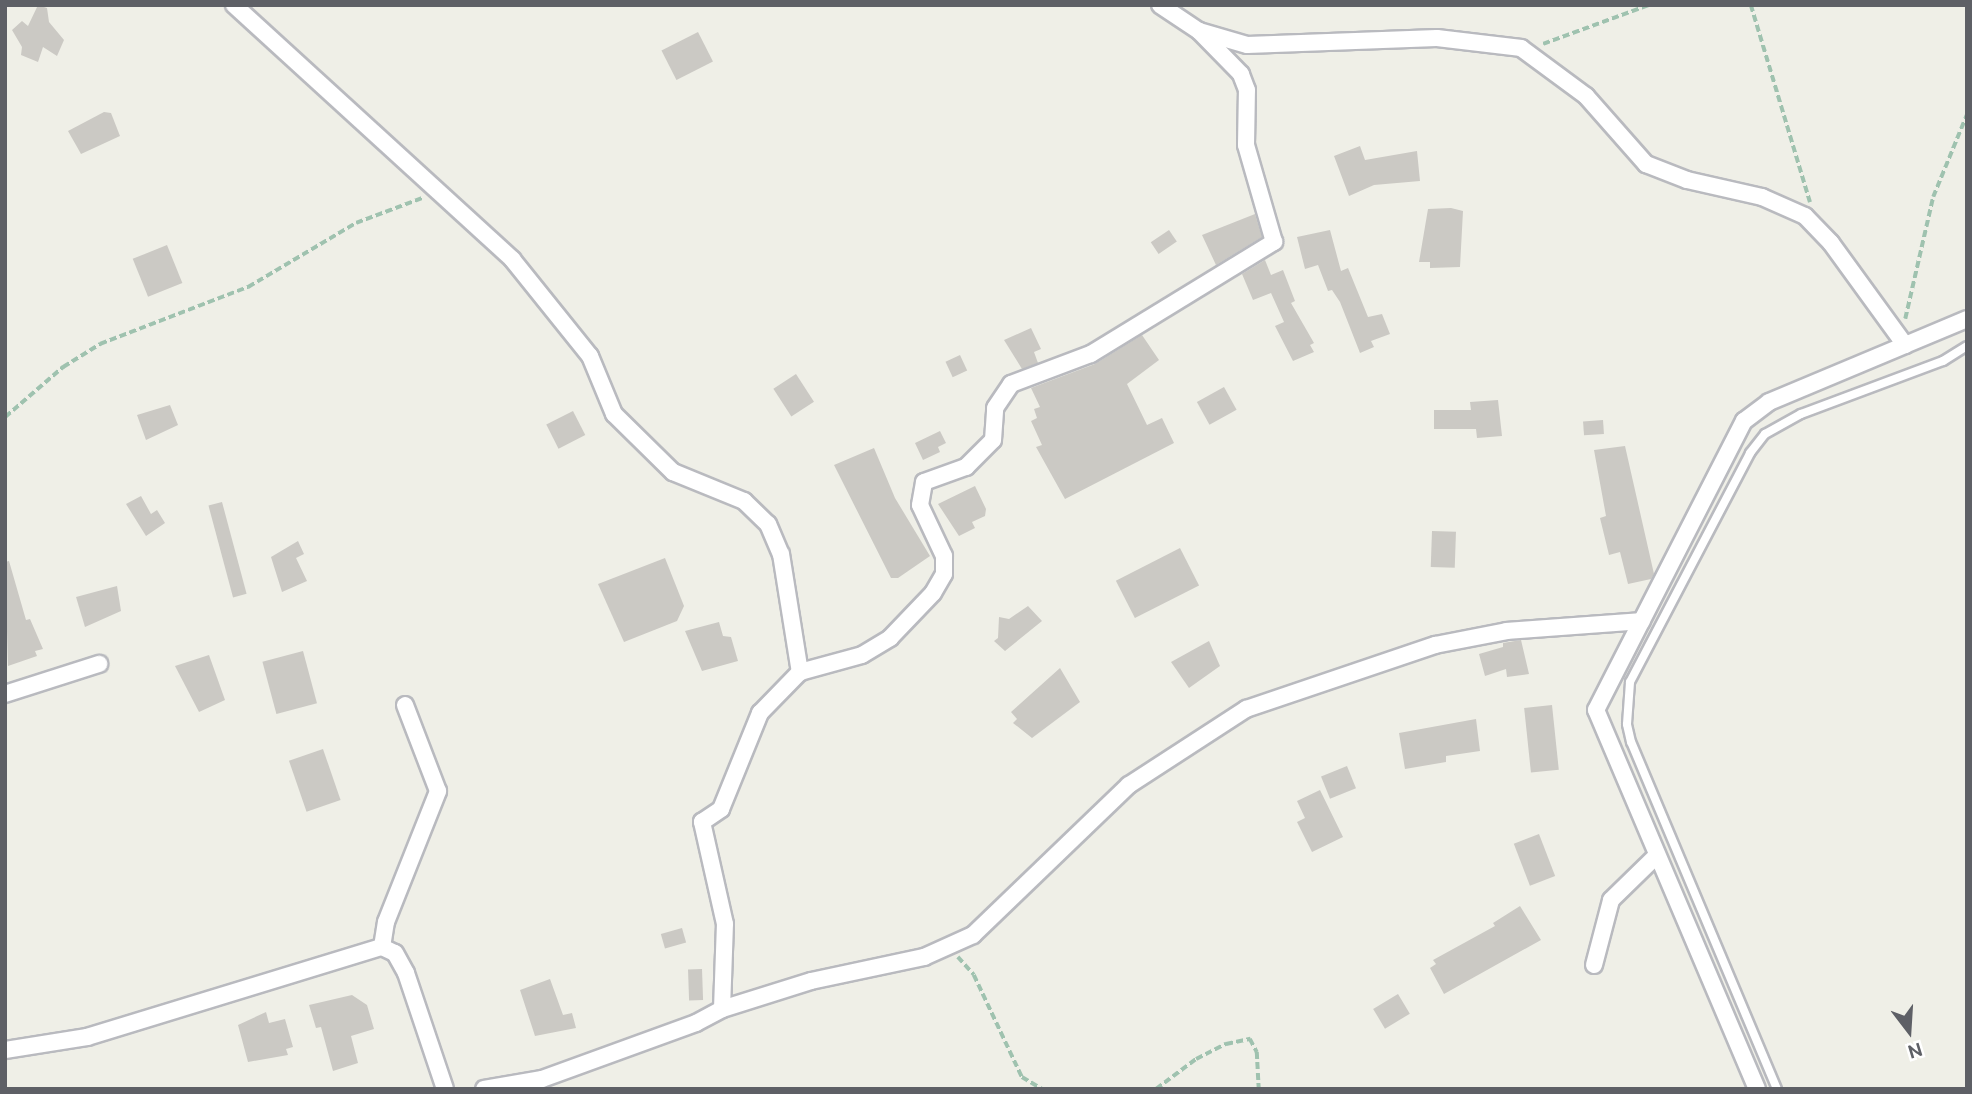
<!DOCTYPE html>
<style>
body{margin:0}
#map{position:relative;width:1972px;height:1094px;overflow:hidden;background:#efefe7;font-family:Ubuntu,sans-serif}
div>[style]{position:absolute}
.building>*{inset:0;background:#cbc9c4;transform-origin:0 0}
.path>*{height:3.5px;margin-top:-1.75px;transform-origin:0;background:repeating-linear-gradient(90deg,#9fc2af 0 7px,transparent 0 10.5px)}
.roads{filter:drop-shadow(2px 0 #b9babf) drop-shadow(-2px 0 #b9babf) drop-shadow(0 2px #b9babf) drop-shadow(0 -2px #b9babf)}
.service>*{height:8px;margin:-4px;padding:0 4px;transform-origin:4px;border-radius:4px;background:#fff}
.minor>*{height:16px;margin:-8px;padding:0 8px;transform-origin:8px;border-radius:8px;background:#fff}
span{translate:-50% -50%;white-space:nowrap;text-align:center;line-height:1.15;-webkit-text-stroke:5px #fff;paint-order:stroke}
.frame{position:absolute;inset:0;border:7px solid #5e6066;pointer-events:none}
.north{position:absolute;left:1874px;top:996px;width:70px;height:70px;-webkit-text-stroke:5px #fff;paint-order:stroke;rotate:163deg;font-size:19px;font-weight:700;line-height:28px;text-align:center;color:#5e6066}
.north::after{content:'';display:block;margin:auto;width:24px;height:32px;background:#5e6066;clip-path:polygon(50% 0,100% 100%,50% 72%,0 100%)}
</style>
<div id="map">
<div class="building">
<i style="clip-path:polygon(38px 5px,47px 8px,49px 22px,64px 40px,57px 56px,43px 47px,38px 62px,21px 55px,22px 47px,12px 30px,22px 21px,28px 26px)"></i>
<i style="left:698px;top:32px;width:33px;height:41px;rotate:63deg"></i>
<i style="clip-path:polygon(104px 112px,111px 113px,120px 136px,81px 154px,68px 131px)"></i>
<i style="clip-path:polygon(1360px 146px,1365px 160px,1417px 151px,1420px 181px,1374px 185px,1349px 196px,1334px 156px)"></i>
<i style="clip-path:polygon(1451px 208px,1463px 211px,1460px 267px,1430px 268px,1430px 262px,1419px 262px,1428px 209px)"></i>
<i style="clip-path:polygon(1255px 214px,1262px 237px,1216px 265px,1202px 235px)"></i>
<i style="left:1169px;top:230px;width:14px;height:22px;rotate:56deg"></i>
<i style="clip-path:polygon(1330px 230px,1341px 271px,1348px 268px,1368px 317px,1382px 314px,1390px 334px,1371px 341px,1374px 347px,1360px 353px,1340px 302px,1332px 290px,1328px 291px,1318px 265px,1305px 269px,1297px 237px)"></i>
<i style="left:167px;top:245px;width:41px;height:37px;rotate:68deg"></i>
<i style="clip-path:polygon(1265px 260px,1271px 275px,1283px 270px,1295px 301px,1291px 303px,1314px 343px,1310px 345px,1314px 352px,1293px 361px,1275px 326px,1284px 322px,1271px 293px,1253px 300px,1242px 274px)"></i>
<i style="clip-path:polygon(1031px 328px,1041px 349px,1034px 352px,1038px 363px,1022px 369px,1004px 340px)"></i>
<i style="clip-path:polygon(1142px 335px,1159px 360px,1127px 384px,1147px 425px,1162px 418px,1174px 443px,1065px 499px,1036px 447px,1042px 445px,1031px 421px,1037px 418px,1034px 409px,1040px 407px,1031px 388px,1095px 364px)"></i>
<i style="left:960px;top:355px;width:17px;height:16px;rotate:65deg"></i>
<i style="left:796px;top:374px;width:33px;height:27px;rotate:57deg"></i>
<i style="left:1224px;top:387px;width:26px;height:31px;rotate:61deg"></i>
<i style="clip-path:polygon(1498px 400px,1502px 436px,1477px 438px,1476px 429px,1434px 429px,1434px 410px,1471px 410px,1470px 402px)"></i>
<i style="clip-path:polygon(170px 405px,178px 425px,146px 440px,137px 415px)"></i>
<i style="left:573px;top:411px;width:27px;height:30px;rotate:63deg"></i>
<i style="left:1603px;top:420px;width:14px;height:20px;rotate:86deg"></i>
<i style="clip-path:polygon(940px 431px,946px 443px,938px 447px,940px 452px,923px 460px,915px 443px)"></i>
<i style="clip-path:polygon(1625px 446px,1654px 574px,1651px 579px,1628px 584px,1620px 552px,1609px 555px,1600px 518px,1606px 516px,1594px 450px)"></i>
<i style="clip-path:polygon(874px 448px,895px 498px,930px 556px,898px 578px,891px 578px,834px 465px)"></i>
<i style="clip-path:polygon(975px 486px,986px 509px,985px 516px,972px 522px,975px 528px,959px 536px,938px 504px)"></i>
<i style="clip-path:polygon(141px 496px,151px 514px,157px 510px,165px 523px,146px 536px,126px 504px)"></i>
<i style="left:222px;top:502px;width:95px;height:14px;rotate:75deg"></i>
<i style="left:1432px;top:531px;width:24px;height:36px;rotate:2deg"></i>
<i style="clip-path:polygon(298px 541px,304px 554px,296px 558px,307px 581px,282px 592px,271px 557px)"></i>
<i style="left:1180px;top:548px;width:42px;height:72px;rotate:63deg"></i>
<i style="clip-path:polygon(665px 558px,684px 606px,677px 621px,624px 642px,598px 584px)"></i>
<i style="clip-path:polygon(9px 561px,26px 620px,30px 619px,43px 649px,35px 651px,37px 656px,8px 666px,5px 562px)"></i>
<i style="clip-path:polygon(117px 586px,121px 611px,85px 627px,76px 597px)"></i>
<i style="clip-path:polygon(1028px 606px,1042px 621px,1005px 651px,994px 641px,998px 638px,999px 617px,1009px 619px)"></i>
<i style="clip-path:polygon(719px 622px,723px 636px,731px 637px,738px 661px,702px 671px,685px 631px)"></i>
<i style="clip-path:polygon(1521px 640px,1529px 674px,1507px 677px,1506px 669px,1485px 676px,1479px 654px,1503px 647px,1503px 643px)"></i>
<i style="clip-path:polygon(1209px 641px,1220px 666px,1189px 688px,1171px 662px)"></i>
<i style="left:303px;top:651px;width:54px;height:42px;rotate:75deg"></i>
<i style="clip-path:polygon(209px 655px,225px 700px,199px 712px,175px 666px)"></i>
<i style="clip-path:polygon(1060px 668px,1080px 702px,1032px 738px,1013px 723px,1017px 719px,1011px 712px)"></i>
<i style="left:1552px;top:705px;width:65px;height:28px;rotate:84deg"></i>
<i style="clip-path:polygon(1476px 719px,1480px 751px,1446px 756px,1446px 762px,1405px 769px,1399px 733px)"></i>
<i style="left:323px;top:749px;width:54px;height:36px;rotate:71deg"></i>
<i style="left:1347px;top:766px;width:24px;height:28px;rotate:68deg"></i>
<i style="clip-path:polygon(1320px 790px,1343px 837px,1312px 852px,1297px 822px,1305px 818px,1297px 801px)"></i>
<i style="left:1539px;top:834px;width:45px;height:27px;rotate:69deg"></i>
<i style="clip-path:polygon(1520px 906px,1541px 940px,1444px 994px,1430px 968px,1436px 964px,1433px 960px,1495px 926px,1493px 923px)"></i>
<i style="left:682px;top:928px;width:15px;height:22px;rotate:74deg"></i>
<i style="left:702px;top:969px;width:31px;height:14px;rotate:88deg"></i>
<i style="clip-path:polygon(550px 979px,563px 1015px,572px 1013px,576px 1028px,535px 1036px,520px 990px)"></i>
<i style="left:1398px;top:994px;width:23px;height:29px;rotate:59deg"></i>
<i style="clip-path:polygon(352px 995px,367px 1005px,374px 1029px,351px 1036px,358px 1063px,333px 1071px,321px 1027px,316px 1028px,309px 1005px)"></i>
<i style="clip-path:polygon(266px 1012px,269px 1023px,285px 1019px,293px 1047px,286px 1049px,288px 1055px,248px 1062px,238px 1025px)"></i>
</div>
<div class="path">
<i style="left:1751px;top:5px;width:206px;rotate:73.3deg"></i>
<i style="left:1543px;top:44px;width:113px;rotate:-20.2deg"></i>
<i style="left:1905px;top:319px;width:125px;rotate:-77.1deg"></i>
<i style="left:1933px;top:197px;width:90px;rotate:-67.7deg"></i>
<i style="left:5px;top:417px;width:77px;rotate:-40.8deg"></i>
<i style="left:63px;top:367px;width:44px;rotate:-31.9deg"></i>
<i style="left:100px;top:344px;width:159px;rotate:-21.1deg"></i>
<i style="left:248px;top:287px;width:126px;rotate:-30.7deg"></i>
<i style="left:356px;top:223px;width:71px;rotate:-20.7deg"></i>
<i style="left:958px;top:957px;width:24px;rotate:48deg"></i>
<i style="left:974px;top:975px;width:113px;rotate:64.8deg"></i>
<i style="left:1022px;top:1077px;width:23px;rotate:31deg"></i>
<i style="left:1156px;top:1089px;width:50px;rotate:-36.9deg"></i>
<i style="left:1196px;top:1059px;width:34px;rotate:-27deg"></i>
<i style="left:1226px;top:1044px;width:25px;rotate:-12deg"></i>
<i style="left:1250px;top:1039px;width:15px;rotate:62deg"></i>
<i style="left:1257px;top:1052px;width:37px;rotate:87deg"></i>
</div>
<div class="roads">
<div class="service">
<i style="left:1777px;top:1089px;width:376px;rotate:-112.8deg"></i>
<i style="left:1631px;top:742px;width:18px;rotate:-103deg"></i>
<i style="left:1627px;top:724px;width:42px;rotate:-85.9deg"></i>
<i style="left:1630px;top:682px;width:259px;rotate:-62.3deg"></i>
<i style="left:1750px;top:453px;width:24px;rotate:-52deg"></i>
<i style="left:1765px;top:434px;width:41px;rotate:-29.1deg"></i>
<i style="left:1801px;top:414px;width:152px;rotate:-20.5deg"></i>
<i style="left:1943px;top:361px;width:28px;rotate:-32deg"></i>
</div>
<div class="minor">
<i style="left:234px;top:5px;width:377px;rotate:42.4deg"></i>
<i style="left:512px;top:259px;width:124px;rotate:51.2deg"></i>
<i style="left:590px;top:356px;width:63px;rotate:67.5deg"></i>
<i style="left:614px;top:414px;width:83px;rotate:44.5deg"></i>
<i style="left:673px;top:472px;width:77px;rotate:22.2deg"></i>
<i style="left:744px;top:501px;width:33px;rotate:44deg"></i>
<i style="left:768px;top:524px;width:33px;rotate:67deg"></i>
<i style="left:781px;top:554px;width:120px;rotate:80.9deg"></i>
<i style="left:1160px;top:5px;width:47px;rotate:33.7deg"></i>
<i style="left:1199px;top:31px;width:50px;rotate:16.3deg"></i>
<i style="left:1247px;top:45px;width:190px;rotate:-2.1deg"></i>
<i style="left:1437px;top:38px;width:85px;rotate:6.8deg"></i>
<i style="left:1521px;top:48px;width:81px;rotate:36.4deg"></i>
<i style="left:1586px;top:96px;width:91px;rotate:48.6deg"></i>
<i style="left:1646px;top:164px;width:44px;rotate:21.3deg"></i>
<i style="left:1687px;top:180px;width:77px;rotate:12.8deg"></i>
<i style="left:1762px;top:197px;width:47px;rotate:23.8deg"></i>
<i style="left:1805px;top:216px;width:37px;rotate:46deg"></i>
<i style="left:1831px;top:243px;width:126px;rotate:54deg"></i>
<i style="left:1905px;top:345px;width:67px;rotate:-22.8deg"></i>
<i style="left:5px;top:694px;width:99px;rotate:-17.7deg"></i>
<i style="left:382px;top:947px;width:14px;rotate:25deg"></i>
<i style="left:395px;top:953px;width:23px;rotate:61deg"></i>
<i style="left:406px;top:973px;width:122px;rotate:71.4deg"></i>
<i style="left:1594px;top:965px;width:67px;rotate:-75.3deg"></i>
<i style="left:1611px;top:900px;width:62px;rotate:-44.3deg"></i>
<i style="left:722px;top:1009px;width:93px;rotate:-17.5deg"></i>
<i style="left:811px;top:981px;width:116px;rotate:-12deg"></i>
<i style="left:924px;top:957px;width:54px;rotate:-24.2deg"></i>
<i style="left:973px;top:935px;width:216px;rotate:-43.9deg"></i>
<i style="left:1129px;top:785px;width:140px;rotate:-33deg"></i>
<i style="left:1246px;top:709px;width:200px;rotate:-18.7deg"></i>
<i style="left:1435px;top:645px;width:73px;rotate:-11deg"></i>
<i style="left:1507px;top:631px;width:135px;rotate:-4.2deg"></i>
<i style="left:5px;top:1050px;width:83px;rotate:-9deg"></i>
<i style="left:87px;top:1037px;width:308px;rotate:-17deg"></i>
<i style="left:382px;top:947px;width:25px;rotate:-81deg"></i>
<i style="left:386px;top:922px;width:141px;rotate:-68.3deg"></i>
<i style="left:438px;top:791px;width:92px;rotate:-111deg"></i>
<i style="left:484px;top:1089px;width:59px;rotate:-9.8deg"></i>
<i style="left:542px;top:1079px;width:164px;rotate:-20deg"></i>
<i style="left:696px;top:1023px;width:30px;rotate:-28deg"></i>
<i style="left:722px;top:1009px;width:85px;rotate:-88deg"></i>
<i style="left:725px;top:924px;width:105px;rotate:-102.7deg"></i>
<i style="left:702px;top:822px;width:23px;rotate:-34deg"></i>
<i style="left:721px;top:809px;width:104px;rotate:-67.9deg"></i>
<i style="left:760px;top:713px;width:57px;rotate:-45.7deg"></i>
<i style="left:800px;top:672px;width:64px;rotate:-15.3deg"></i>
<i style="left:862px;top:655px;width:33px;rotate:-31deg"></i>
<i style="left:890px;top:638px;width:62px;rotate:-46.3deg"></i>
<i style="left:933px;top:593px;width:22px;rotate:-60deg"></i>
<i style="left:944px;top:574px;width:18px;rotate:-90deg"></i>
<i style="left:944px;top:556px;width:56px;rotate:-115.2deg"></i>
<i style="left:920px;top:505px;width:23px;rotate:-80deg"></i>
<i style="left:924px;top:482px;width:45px;rotate:-19.7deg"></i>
<i style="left:966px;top:467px;width:38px;rotate:-45deg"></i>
<i style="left:993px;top:440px;width:32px;rotate:-86deg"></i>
<i style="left:995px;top:408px;width:29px;rotate:-56deg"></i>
<i style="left:1011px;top:384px;width:85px;rotate:-20.6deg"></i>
<i style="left:1091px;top:354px;width:215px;rotate:-31.5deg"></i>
<i style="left:1274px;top:242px;width:101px;rotate:-106.1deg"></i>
<i style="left:1246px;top:145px;width:55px;rotate:-89deg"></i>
<i style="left:1247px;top:90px;width:17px;rotate:-111deg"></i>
<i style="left:1241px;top:74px;width:60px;rotate:-134.3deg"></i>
<i style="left:1757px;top:1089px;width:412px;rotate:-113deg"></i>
<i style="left:1596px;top:710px;width:325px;rotate:-62.9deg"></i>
<i style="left:1744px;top:421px;width:31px;rotate:-37deg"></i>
<i style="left:1769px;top:402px;width:147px;rotate:-22.7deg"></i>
</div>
</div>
<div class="frame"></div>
<div class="north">N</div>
</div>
